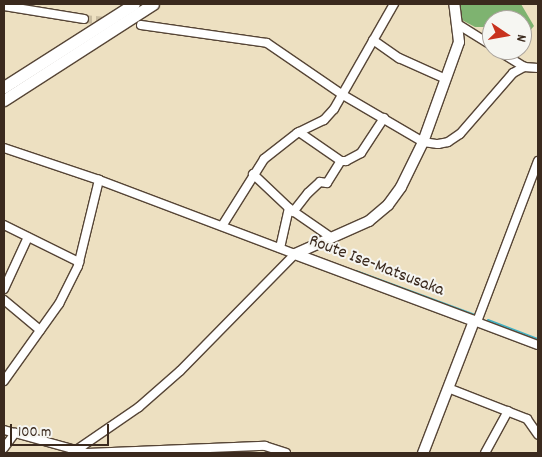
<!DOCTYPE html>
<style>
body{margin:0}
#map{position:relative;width:542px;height:457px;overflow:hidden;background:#ede0c1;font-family:Dekko,sans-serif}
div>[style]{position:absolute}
.forest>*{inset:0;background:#7eb370}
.stream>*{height:2px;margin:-1px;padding:0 1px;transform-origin:1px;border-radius:1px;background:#44b1c2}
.minor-tunnel>*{height:8px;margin-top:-4px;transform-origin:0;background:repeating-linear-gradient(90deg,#c9bca0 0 8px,transparent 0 12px)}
.roads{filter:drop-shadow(1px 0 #564536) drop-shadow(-1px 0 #564536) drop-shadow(0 1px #564536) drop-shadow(0 -1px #564536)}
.minor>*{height:8px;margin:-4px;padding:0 4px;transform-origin:4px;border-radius:4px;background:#fff}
.major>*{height:10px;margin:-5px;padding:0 5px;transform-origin:5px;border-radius:5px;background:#fff}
.highway>*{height:11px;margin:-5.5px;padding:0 5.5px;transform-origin:5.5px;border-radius:5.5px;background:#fff}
span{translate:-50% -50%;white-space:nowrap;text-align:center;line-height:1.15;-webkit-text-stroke:4px #f6f6f2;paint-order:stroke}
.street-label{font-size:18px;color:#3b2a1e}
.frame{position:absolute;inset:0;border:5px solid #3b2a1e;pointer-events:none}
.north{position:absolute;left:482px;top:10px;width:50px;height:50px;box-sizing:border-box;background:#f6f6f2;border:1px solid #aba49d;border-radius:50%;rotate:102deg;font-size:14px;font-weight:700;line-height:20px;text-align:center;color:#3b2a1e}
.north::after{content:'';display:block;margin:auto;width:18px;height:22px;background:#c8321e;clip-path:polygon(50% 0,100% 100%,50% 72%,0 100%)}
.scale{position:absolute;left:10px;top:424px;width:99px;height:22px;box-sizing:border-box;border:2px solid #3b2a1e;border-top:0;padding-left:6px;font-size:15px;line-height:18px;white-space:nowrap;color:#3b2a1e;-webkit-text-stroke:4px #f6f6f2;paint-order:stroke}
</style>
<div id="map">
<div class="forest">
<i style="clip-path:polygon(457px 4px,521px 4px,534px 26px,527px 34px,522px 34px,522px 20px,492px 20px,492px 27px,475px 27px,460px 19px)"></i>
</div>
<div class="stream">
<i style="left:356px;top:271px;width:127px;rotate:20.3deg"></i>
<i style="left:488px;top:320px;width:53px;rotate:20.8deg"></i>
</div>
<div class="minor-tunnel">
<i style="left:84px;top:19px;width:22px;rotate:5deg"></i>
</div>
<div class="roads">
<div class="minor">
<i style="left:4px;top:6px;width:81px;rotate:9.2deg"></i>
<i style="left:141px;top:25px;width:127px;rotate:8.1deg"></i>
<i style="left:267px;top:43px;width:92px;rotate:34.4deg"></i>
<i style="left:343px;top:95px;width:93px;rotate:30.4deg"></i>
<i style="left:423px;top:142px;width:15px;rotate:8deg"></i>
<i style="left:438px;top:144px;width:10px;rotate:-11deg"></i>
<i style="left:448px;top:142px;width:14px;rotate:-34deg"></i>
<i style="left:460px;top:134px;width:81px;rotate:-49deg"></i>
<i style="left:513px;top:73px;width:13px;rotate:-29deg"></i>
<i style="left:524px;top:67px;width:14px;rotate:4deg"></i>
<i style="left:459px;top:25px;width:39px;rotate:32deg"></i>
<i style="left:373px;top:40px;width:32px;rotate:35deg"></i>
<i style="left:399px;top:58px;width:51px;rotate:24.1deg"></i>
<i style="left:497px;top:50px;width:32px;rotate:32deg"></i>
<i style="left:299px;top:132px;width:51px;rotate:34.6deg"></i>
<i style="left:341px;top:161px;width:5px"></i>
<i style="left:346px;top:161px;width:17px;rotate:-28deg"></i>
<i style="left:361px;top:153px;width:42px;rotate:-56.7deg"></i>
<i style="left:4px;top:148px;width:100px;rotate:18.6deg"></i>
<i style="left:99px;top:180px;width:210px;rotate:20.7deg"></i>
<i style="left:295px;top:254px;width:164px;rotate:134.5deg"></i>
<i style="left:180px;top:371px;width:55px;rotate:138.7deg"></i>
<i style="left:139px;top:407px;width:81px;rotate:145.5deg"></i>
<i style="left:538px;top:161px;width:169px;rotate:110.8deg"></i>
<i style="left:478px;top:319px;width:4px;rotate:153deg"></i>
<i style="left:474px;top:321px;width:68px;rotate:20.6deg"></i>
<i style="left:253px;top:174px;width:50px;rotate:43.4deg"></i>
<i style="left:289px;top:208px;width:41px;rotate:102.7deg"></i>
<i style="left:290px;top:209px;width:51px;rotate:34.6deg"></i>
<i style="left:293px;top:212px;width:24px;rotate:-52deg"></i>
<i style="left:308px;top:193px;width:16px;rotate:-43deg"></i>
<i style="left:320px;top:182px;width:7px;rotate:8deg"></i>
<i style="left:327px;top:183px;width:26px;rotate:-58deg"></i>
<i style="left:4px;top:225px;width:84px;rotate:26.3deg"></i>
<i style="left:222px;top:226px;width:79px;rotate:-57.9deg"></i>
<i style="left:264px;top:159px;width:42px;rotate:-38.2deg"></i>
<i style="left:297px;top:133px;width:30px;rotate:-26deg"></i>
<i style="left:324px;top:120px;width:15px;rotate:-48deg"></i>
<i style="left:334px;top:109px;width:121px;rotate:-60.3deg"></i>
<i style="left:4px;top:289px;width:57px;rotate:-65.2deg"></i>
<i style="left:4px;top:300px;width:47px;rotate:39.8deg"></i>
<i style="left:4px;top:381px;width:95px;rotate:-54.5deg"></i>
<i style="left:59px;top:304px;width:42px;rotate:-63.4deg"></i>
<i style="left:78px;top:266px;width:89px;rotate:-76.3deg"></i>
<i style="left:448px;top:388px;width:85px;rotate:21.4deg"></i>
<i style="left:527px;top:419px;width:19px;rotate:55deg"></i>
<i style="left:4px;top:430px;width:86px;rotate:15.5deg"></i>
<i style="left:87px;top:453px;width:178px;rotate:-2.3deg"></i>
<i style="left:265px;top:446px;width:22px;rotate:18deg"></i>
<i style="left:4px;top:448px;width:19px;rotate:-54deg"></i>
<i style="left:485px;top:453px;width:48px;rotate:-61.3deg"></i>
</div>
<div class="major">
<i style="left:295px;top:254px;width:191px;rotate:20.5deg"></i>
<i style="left:474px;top:321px;width:142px;rotate:111.1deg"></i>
<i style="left:295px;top:254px;width:81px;rotate:-24deg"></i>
<i style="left:369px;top:221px;width:25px;rotate:-40deg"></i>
<i style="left:388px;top:205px;width:22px;rotate:-54deg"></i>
<i style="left:401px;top:187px;width:50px;rotate:-63.9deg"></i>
<i style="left:423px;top:142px;width:106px;rotate:-70.2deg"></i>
<i style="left:459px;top:42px;width:38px;rotate:-97deg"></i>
</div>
<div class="highway">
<i style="left:4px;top:87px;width:154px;rotate:-32.6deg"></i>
<i style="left:4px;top:100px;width:177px;rotate:-32.8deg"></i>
</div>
</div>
<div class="street-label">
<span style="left:376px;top:267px;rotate:21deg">Route Ise-Matsusaka</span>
</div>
<div class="frame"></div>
<div class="north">N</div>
<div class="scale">100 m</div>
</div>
